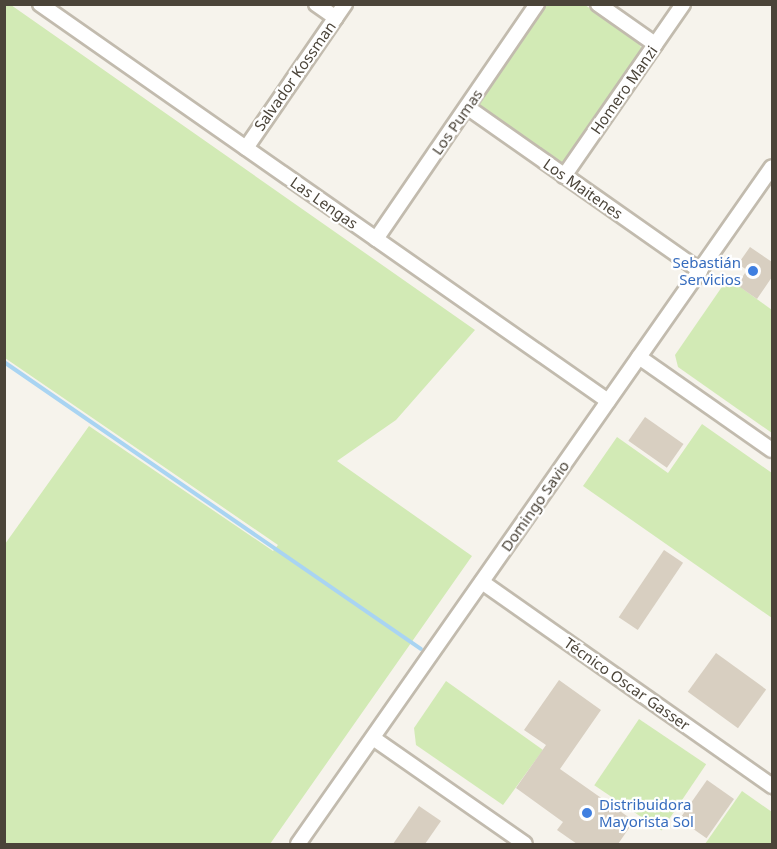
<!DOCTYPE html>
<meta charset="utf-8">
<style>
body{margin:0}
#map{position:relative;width:777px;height:849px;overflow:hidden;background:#f6f3ec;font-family:"Noto Sans",sans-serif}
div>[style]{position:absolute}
.green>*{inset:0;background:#d2eab5;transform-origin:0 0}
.stream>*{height:4px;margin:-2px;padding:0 2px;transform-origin:2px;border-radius:2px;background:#a9d4f2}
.building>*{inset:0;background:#d8cfc1;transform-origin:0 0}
.roads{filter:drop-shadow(2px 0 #c2bbae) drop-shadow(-2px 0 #c2bbae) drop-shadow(0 2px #c2bbae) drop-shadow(0 -2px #c2bbae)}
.minor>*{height:14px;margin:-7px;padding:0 7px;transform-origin:7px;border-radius:7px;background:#fff}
.dots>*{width:16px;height:16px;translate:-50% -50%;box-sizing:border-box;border:3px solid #fff;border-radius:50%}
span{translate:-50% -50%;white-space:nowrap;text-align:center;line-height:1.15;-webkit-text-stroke:4.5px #fff;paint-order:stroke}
.street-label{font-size:15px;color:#4b4439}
.shop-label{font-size:15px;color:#366cbe}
.right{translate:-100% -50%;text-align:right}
.left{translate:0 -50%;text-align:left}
.frame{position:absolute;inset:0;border:6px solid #4b4439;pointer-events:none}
</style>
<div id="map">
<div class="green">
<i style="clip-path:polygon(5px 4px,11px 5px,475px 330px,396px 420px,337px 461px,472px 556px,270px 844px,5px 844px,5px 544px,89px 426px,273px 551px,278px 545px,5px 358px)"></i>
<i style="clip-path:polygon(545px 5px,585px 5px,636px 39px,642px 49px,640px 56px,568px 159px,562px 162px,556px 162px,483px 111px,479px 105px,482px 95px)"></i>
<i style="clip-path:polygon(728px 278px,772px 310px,772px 433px,678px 367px,675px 355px)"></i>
<i style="clip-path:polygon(702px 424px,772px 473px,772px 618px,583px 486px,617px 437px,668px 473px)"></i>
<i style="clip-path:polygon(446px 681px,543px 750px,503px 805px,416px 745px,414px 728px)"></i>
<i style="left:639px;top:719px;width:81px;height:80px;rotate:34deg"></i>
<i style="clip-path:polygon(742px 791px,772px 812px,772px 844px,705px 844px)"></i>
</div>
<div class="stream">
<i style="left:4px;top:362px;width:506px;rotate:34.54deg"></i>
</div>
<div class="building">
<i style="clip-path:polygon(750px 247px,772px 262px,772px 277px,757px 299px,737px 285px,747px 270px,738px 264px)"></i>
<i style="left:645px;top:417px;width:47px;height:29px;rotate:35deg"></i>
<i style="left:664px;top:550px;width:23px;height:81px;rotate:34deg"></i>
<i style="left:716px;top:653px;width:62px;height:48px;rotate:36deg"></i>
<i style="clip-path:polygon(559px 680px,601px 710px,560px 769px,634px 821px,618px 844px,577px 844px,557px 830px,563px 822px,516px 788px,546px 745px,524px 730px)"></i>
<i style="left:707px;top:780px;width:33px;height:48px;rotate:35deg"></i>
<i style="clip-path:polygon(419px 806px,441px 821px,425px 844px,393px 844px)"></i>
</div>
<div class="roads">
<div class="minor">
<i style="left:40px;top:4px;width:693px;rotate:34.95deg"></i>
<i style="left:316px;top:4px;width:24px;rotate:35deg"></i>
<i style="left:598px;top:4px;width:70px;rotate:35.1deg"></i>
<i style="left:467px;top:107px;width:285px;rotate:35.1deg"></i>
<i style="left:246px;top:148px;width:175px;rotate:-55.5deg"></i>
<i style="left:564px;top:176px;width:209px;rotate:-55.3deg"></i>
<i style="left:376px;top:239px;width:285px;rotate:-55.6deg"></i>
<i style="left:639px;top:357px;width:162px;rotate:35deg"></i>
<i style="left:482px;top:582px;width:355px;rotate:35.1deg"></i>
<i style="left:373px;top:738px;width:185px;rotate:34.9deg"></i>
<i style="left:298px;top:844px;width:826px;rotate:-55deg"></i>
</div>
</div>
<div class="dots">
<i style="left:753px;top:271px;background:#3f7fe0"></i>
<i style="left:587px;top:813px;background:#3f7fe0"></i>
</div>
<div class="street-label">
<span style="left:295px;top:76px;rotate:-55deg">Salvador Kossman</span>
<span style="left:624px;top:90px;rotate:-55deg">Homero Manzi</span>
<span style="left:457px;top:122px;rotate:-55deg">Los Pumas</span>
<span style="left:583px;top:189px;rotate:35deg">Los Maitenes</span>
<span style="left:324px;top:203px;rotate:35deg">Las Lengas</span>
<span style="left:535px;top:506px;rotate:-55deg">Domingo Savio</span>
<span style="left:627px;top:684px;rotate:35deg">Técnico Oscar Gasser</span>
</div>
<div class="shop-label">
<span class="right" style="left:741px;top:271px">Sebastián<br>Servicios</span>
<span class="left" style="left:599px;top:813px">Distribuidora<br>Mayorista Sol</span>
</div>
<div class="frame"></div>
</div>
